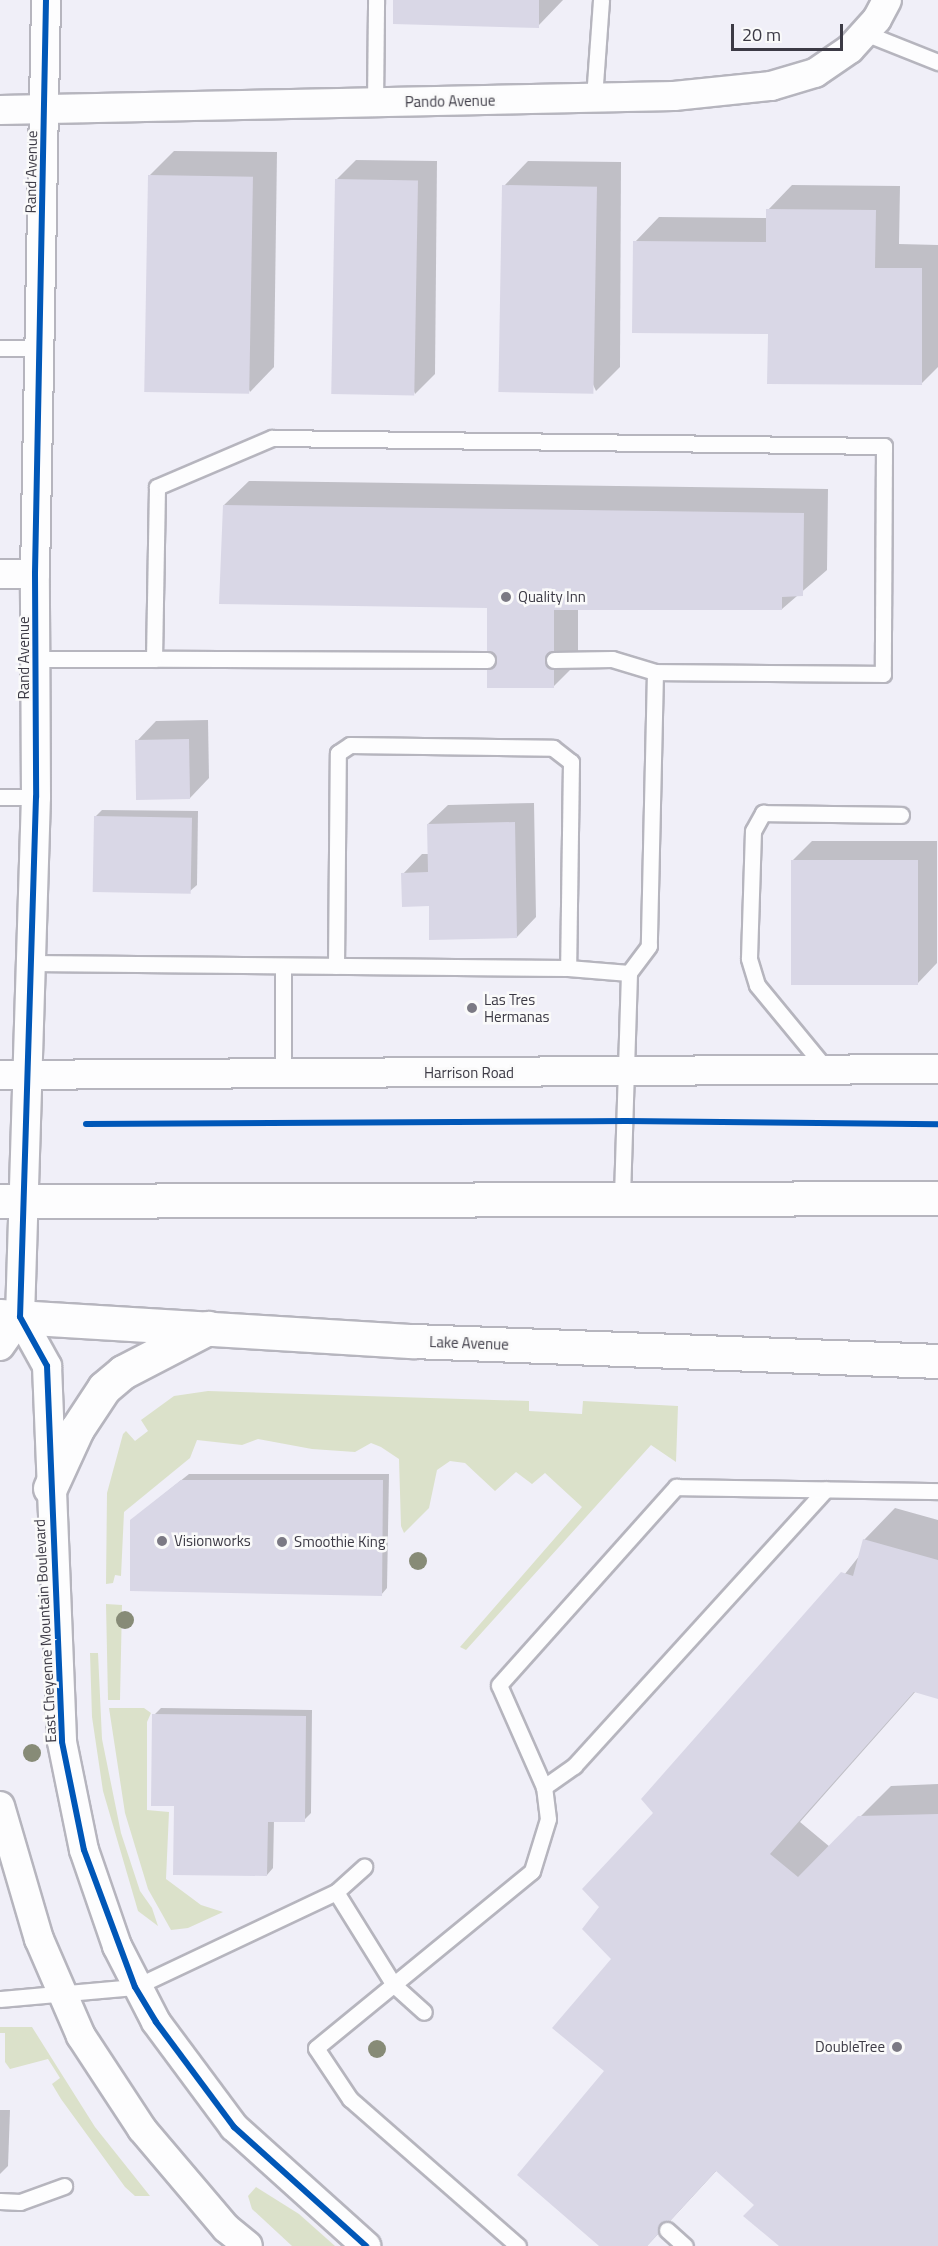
<!DOCTYPE html>
<style>
body{margin:0}
#map{position:relative;width:938px;height:2246px;overflow:hidden;background:#f0eff8;font-family:"Titillium Web",sans-serif}
div>[style]{position:absolute}
.green>*{inset:0;background:#dbe1ca}
.shadow>*{inset:0;background:#0003}
.building>*{inset:0;background:#d9d7e6;transform-origin:0 0}
.roads{filter:drop-shadow(2px 0 #b6b5be) drop-shadow(-2px 0 #b6b5be) drop-shadow(0 2px #b6b5be) drop-shadow(0 -2px #b6b5be)}
.lane>*{height:15px;margin:-7.5px;padding:0 7.5px;transform-origin:7.5px;border-radius:7.5px;background:#fdfdfe}
.street>*{height:28px;margin:-14px;padding:0 14px;transform-origin:14px;border-radius:14px;background:#fdfdfe}
.primary>*{height:33px;margin:-16.5px;padding:0 16.5px;transform-origin:16.5px;border-radius:16.5px;background:#fdfdfe}
.cycleway>*{height:6px;margin:-3px;padding:0 3px;transform-origin:3px;border-radius:3px;background:#0057b8}
.trees>*{width:18px;height:18px;margin:-9px;border-radius:50%;background:#878b77}
.dots>*{width:16px;height:16px;translate:-50% -50%;box-sizing:border-box;border:3px solid #fafafa;border-radius:50%}
span{translate:-50% -50%;white-space:nowrap;text-align:center;line-height:1.15;-webkit-text-stroke:5px #fafafa;paint-order:stroke}
.street-label{font-size:15px;color:#3c3a45}
.poi-label{font-size:15px;color:#3c3a45}
.left{translate:0 -50%;text-align:left}
.right{translate:-100% -50%;text-align:right}
.scale{position:absolute;left:731px;top:24px;width:112px;height:27px;box-sizing:border-box;border:3px solid #3c3a45;border-top:0;padding-left:8px;font-size:18px;line-height:21px;white-space:nowrap;color:#3c3a45;-webkit-text-stroke:4px #fafafa;paint-order:stroke}
</style>
<div id="map">
<div class="green">
<i style="clip-path:polygon(208px 1391px,529px 1401px,529px 1411px,582px 1414px,583px 1401px,678px 1406px,676px 1462px,651px 1445px,466px 1650px,460px 1647px,582px 1507px,545px 1473px,532px 1484px,516px 1472px,495px 1491px,465px 1463px,450px 1461px,437px 1470px,429px 1508px,404px 1533px,401px 1526px,399px 1459px,381px 1447px,371px 1443px,355px 1452px,312px 1449px,258px 1439px,242px 1445px,197px 1440px,190px 1458px,124px 1512px,121px 1576px,115px 1575px,113px 1583px,106px 1584px,107px 1493px,123px 1434px,126px 1431px,135px 1441px,148px 1431px,141px 1420px,174px 1396px)"></i>
<i style="clip-path:polygon(106px 1604px,122px 1605px,120px 1700px,108px 1700px)"></i>
<i style="clip-path:polygon(90px 1653px,98px 1653px,102px 1739px,121px 1833px,140px 1891px,152px 1908px,158px 1926px,138px 1911px,103px 1791px,92px 1717px)"></i>
<i style="clip-path:polygon(109px 1708px,144px 1708px,151px 1713px,147px 1722px,147px 1810px,169px 1812px,166px 1879px,201px 1905px,223px 1912px,188px 1928px,171px 1930px,148px 1889px,125px 1813px)"></i>
<i style="clip-path:polygon(0 2027px,32px 2027px,95px 2127px,150px 2196px,135px 2196px,125px 2187px,61px 2099px,52px 2084px,60px 2078px,48px 2059px,10px 2069px,5px 2062px,5px 2033px,0 2033px)"></i>
<i style="clip-path:polygon(256px 2187px,299px 2214px,335px 2246px,292px 2246px,252px 2209px,248px 2196px)"></i>
</div>
<div class="shadow">
<i style="clip-path:polygon(395px 0,563px 0,538px 26px)"></i>
<i style="clip-path:polygon(174px 151px,277px 152px,274px 367px,250px 392px,150px 175px)"></i>
<i style="clip-path:polygon(356px 160px,437px 161px,435px 374px,415px 394px,336px 180px)"></i>
<i style="clip-path:polygon(528px 161px,621px 162px,620px 367px,596px 391px,504px 186px)"></i>
<i style="clip-path:polygon(792px 185px,900px 186px,899px 244px,938px 245px,938px 367px,921px 384px,769px 333px,635px 242px,659px 217px,768px 218px,768px 210px)"></i>
<i style="clip-path:polygon(249px 481px,828px 489px,827px 570px,782px 609px,578px 608px,578px 662px,553px 687px,488px 607px,224px 505px)"></i>
<i style="clip-path:polygon(208px 720px,209px 778px,190px 798px,137px 741px,156px 721px)"></i>
<i style="clip-path:polygon(534px 803px,536px 917px,517px 937px,431px 905px,403px 874px,422px 854px,429px 854px,428px 824px,448px 805px)"></i>
<i style="clip-path:polygon(102px 810px,198px 811px,197px 885px,190px 891px,95px 817px)"></i>
<i style="clip-path:polygon(812px 841px,937px 841px,937px 963px,918px 983px,792px 861px)"></i>
<i style="clip-path:polygon(189px 1474px,389px 1474px,387px 1588px,381px 1595px,139px 1514px)"></i>
<i style="clip-path:polygon(895px 1508px,938px 1520px,938px 1698px,916px 1691px,800px 1822px,830px 1847px,891px 1786px,938px 1784px,938px 2246px,782px 2246px,756px 2205px,717px 2170px,647px 2246px,601px 2246px,613px 1958px,601px 1907px,655px 1813px,860px 1555px,864px 1540px)"></i>
<i style="clip-path:polygon(161px 1708px,312px 1710px,311px 1813px,304px 1820px,274px 1820px,273px 1868px,267px 1875px,175px 1805px,154px 1715px)"></i>
<i style="clip-path:polygon(0 2110px,10px 2110px,8px 2166px,0 2174px)"></i>
</div>
<div class="building">
<i style="clip-path:polygon(393px 0,539px 0,539px 28px,393px 24px)"></i>
<i style="left:148px;top:175px;width:105px;height:217px;rotate:1deg"></i>
<i style="left:335px;top:179px;width:83px;height:215px;rotate:1deg"></i>
<i style="left:502px;top:185px;width:95px;height:207px;rotate:1deg"></i>
<i style="clip-path:polygon(766px 209px,876px 210px,875px 268px,922px 268px,922px 385px,767px 384px,768px 334px,632px 333px,633px 241px,766px 242px)"></i>
<i style="clip-path:polygon(223px 505px,804px 513px,803px 596px,782px 597px,782px 610px,554px 610px,554px 688px,487px 688px,487px 608px,219px 604px)"></i>
<i style="left:189px;top:739px;width:60px;height:54px;rotate:89deg"></i>
<i style="left:94px;top:816px;width:98px;height:76px;rotate:1deg"></i>
<i style="clip-path:polygon(515px 822px,517px 938px,429px 940px,429px 906px,402px 907px,401px 873px,428px 872px,427px 824px)"></i>
<i style="left:791px;top:860px;width:127px;height:125px"></i>
<i style="clip-path:polygon(181px 1480px,383px 1480px,382px 1596px,130px 1591px,130px 1520px)"></i>
<i style="clip-path:polygon(863px 1539px,938px 1560px,938px 1699px,914px 1692px,770px 1854px,798px 1877px,858px 1816px,938px 1814px,938px 2246px,779px 2246px,743px 2216px,754px 2205px,716px 2171px,647px 2246px,599px 2246px,517px 2175px,604px 2071px,552px 2028px,611px 1959px,582px 1929px,599px 1907px,582px 1889px,653px 1813px,641px 1799px,841px 1572px,853px 1576px)"></i>
<i style="clip-path:polygon(152px 1714px,306px 1716px,305px 1822px,268px 1822px,267px 1876px,173px 1875px,174px 1806px,151px 1806px)"></i>
</div>
<div class="roads">
<div class="lane">
<i style="left:865px;top:33px;width:79px;rotate:21.7deg"></i>
<i style="left:594px;top:98px;width:98px;rotate:-85.9deg"></i>
<i style="left:375px;top:103px;width:103px;rotate:-89.4deg"></i>
<i style="left:0;top:348px;width:40px"></i>
<i style="left:36px;top:659px;width:118px"></i>
<i style="left:487px;top:660px;width:333px;rotate:-179.8deg"></i>
<i style="left:154px;top:659px;width:172px;rotate:-89deg"></i>
<i style="left:157px;top:487px;width:125px;rotate:-23.1deg"></i>
<i style="left:272px;top:438px;width:612px;rotate:0.75deg"></i>
<i style="left:884px;top:446px;width:228px;rotate:90.3deg"></i>
<i style="left:883px;top:674px;width:228px;rotate:-179.5deg"></i>
<i style="left:655px;top:672px;width:274px;rotate:91.3deg"></i>
<i style="left:649px;top:946px;width:34px;rotate:127deg"></i>
<i style="left:629px;top:973px;width:226px;rotate:91.8deg"></i>
<i style="left:554px;top:660px;width:58px;rotate:-1deg"></i>
<i style="left:612px;top:659px;width:45px;rotate:16.8deg"></i>
<i style="left:0;top:797px;width:36px"></i>
<i style="left:31px;top:963px;width:537px;rotate:0.53deg"></i>
<i style="left:568px;top:968px;width:61px;rotate:4.7deg"></i>
<i style="left:283px;top:966px;width:108px;rotate:90deg"></i>
<i style="left:336px;top:966px;width:213px;rotate:-89.5deg"></i>
<i style="left:338px;top:753px;width:14px;rotate:-34deg"></i>
<i style="left:350px;top:745px;width:203px;rotate:0.8deg"></i>
<i style="left:553px;top:748px;width:23px;rotate:38deg"></i>
<i style="left:571px;top:762px;width:206px;rotate:90.8deg"></i>
<i style="left:827px;top:1070px;width:110px;rotate:-129.5deg"></i>
<i style="left:757px;top:985px;width:28px;rotate:-107deg"></i>
<i style="left:749px;top:958px;width:127px;rotate:-88.2deg"></i>
<i style="left:753px;top:831px;width:21px;rotate:-61deg"></i>
<i style="left:763px;top:813px;width:138px;rotate:0.8deg"></i>
<i style="left:544px;top:1787px;width:37px;rotate:-35deg"></i>
<i style="left:574px;top:1766px;width:374px;rotate:-47.7deg"></i>
<i style="left:336px;top:1892px;width:110px;rotate:58.1deg"></i>
<i style="left:394px;top:1985px;width:40px;rotate:42deg"></i>
<i style="left:0;top:1999px;width:136px;rotate:-5.1deg"></i>
<i style="left:135px;top:1987px;width:222px;rotate:-25.3deg"></i>
<i style="left:336px;top:1892px;width:38px;rotate:-42deg"></i>
<i style="left:0;top:2201px;width:20px;rotate:3deg"></i>
<i style="left:20px;top:2202px;width:47px;rotate:-20deg"></i>
<i style="left:667px;top:2230px;width:24px;rotate:42deg"></i>
<i style="left:518px;top:2246px;width:223px;rotate:-138.8deg"></i>
<i style="left:350px;top:2099px;width:61px;rotate:-123.7deg"></i>
<i style="left:316px;top:2048px;width:279px;rotate:-39.3deg"></i>
<i style="left:532px;top:1871px;width:54px;rotate:-72.9deg"></i>
<i style="left:548px;top:1819px;width:32px;rotate:-97deg"></i>
<i style="left:544px;top:1787px;width:111px;rotate:-113.8deg"></i>
<i style="left:499px;top:1685px;width:266px;rotate:-48.2deg"></i>
<i style="left:676px;top:1487px;width:262px;rotate:0.9deg"></i>
</div>
<div class="street">
<i style="left:0;top:110px;width:674px;rotate:-1.19deg"></i>
<i style="left:674px;top:96px;width:98px;rotate:-5.9deg"></i>
<i style="left:771px;top:86px;width:46px;rotate:-16.5deg"></i>
<i style="left:815px;top:73px;width:42px;rotate:-34.4deg"></i>
<i style="left:850px;top:49px;width:40px;rotate:-48deg"></i>
<i style="left:877px;top:19px;width:21px;rotate:-62deg"></i>
<i style="left:0;top:574px;width:35px"></i>
<i style="left:0;top:1075px;width:938px;rotate:-0.37deg"></i>
<i style="left:20px;top:1317px;width:520px;rotate:-88.24deg"></i>
<i style="left:36px;top:797px;width:223px;rotate:-90.3deg"></i>
<i style="left:35px;top:574px;width:574px;rotate:-88.9deg"></i>
<i style="left:20px;top:1317px;width:56px;rotate:61.1deg"></i>
<i style="left:47px;top:1366px;width:376px;rotate:87.7deg"></i>
<i style="left:62px;top:1742px;width:110px;rotate:78.5deg"></i>
<i style="left:84px;top:1850px;width:102px;rotate:71deg"></i>
<i style="left:117px;top:1946px;width:85px;rotate:62.8deg"></i>
<i style="left:156px;top:2022px;width:131px;rotate:53.4deg"></i>
<i style="left:234px;top:2127px;width:178px;rotate:42deg"></i>
<i style="left:0;top:1346px;width:35px;rotate:-55deg"></i>
<i style="left:0;top:1806px;width:139px;rotate:73.7deg"></i>
<i style="left:39px;top:1939px;width:106px;rotate:66.6deg"></i>
<i style="left:81px;top:2036px;width:111px;rotate:56.7deg"></i>
<i style="left:142px;top:2129px;width:130px;rotate:49.7deg"></i>
<i style="left:226px;top:2228px;width:28px;rotate:39deg"></i>
</div>
<div class="primary">
<i style="left:0;top:1201px;width:938px;rotate:-0.18deg"></i>
<i style="left:0;top:1316px;width:414px;rotate:3.5deg"></i>
<i style="left:413px;top:1341px;width:525px;rotate:2.18deg"></i>
<i style="left:50px;top:1488px;width:65px;rotate:-65.4deg"></i>
<i style="left:77px;top:1429px;width:49px;rotate:-56.6deg"></i>
<i style="left:104px;top:1388px;width:25px;rotate:-40deg"></i>
<i style="left:123px;top:1372px;width:96px;rotate:-27.4deg"></i>
</div>
</div>
<div class="cycleway">
<i style="left:46px;top:0;width:574px;rotate:91.1deg"></i>
<i style="left:35px;top:574px;width:223px;rotate:89.7deg"></i>
<i style="left:36px;top:797px;width:520px;rotate:91.76deg"></i>
<i style="left:20px;top:1317px;width:56px;rotate:61.1deg"></i>
<i style="left:47px;top:1366px;width:376px;rotate:87.7deg"></i>
<i style="left:62px;top:1742px;width:110px;rotate:78.5deg"></i>
<i style="left:84px;top:1850px;width:146px;rotate:69.6deg"></i>
<i style="left:135px;top:1987px;width:41px;rotate:59deg"></i>
<i style="left:156px;top:2022px;width:131px;rotate:53.4deg"></i>
<i style="left:234px;top:2127px;width:178px;rotate:42deg"></i>
<i style="left:86px;top:1124px;width:540px;rotate:-0.32deg"></i>
<i style="left:626px;top:1121px;width:312px;rotate:0.6deg"></i>
</div>
<div class="trees">
<i style="left:418px;top:1561px"></i>
<i style="left:125px;top:1620px"></i>
<i style="left:32px;top:1753px"></i>
<i style="left:377px;top:2049px"></i>
</div>
<div class="dots">
<i style="left:506px;top:597px;background:#7b7984"></i>
<i style="left:472px;top:1008px;background:#7b7984"></i>
<i style="left:162px;top:1541px;background:#7b7984"></i>
<i style="left:282px;top:1542px;background:#7b7984"></i>
<i style="left:897px;top:2047px;background:#7b7984"></i>
</div>
<div class="street-label">
<span style="left:450px;top:101px;rotate:-1deg">Pando Avenue</span>
<span style="left:31px;top:172px;rotate:-89deg">Rand Avenue</span>
<span style="left:24px;top:658px;rotate:-90deg">Rand Avenue</span>
<span style="left:469px;top:1073px">Harrison Road</span>
<span style="left:469px;top:1343px;rotate:2deg">Lake Avenue</span>
<span style="left:45px;top:1631px;rotate:-93deg">East Cheyenne Mountain Boulevard</span>
</div>
<div class="poi-label">
<span class="left" style="left:518px;top:597px">Quality Inn</span>
<span class="left" style="left:484px;top:1008px">Las Tres<br>Hermanas</span>
<span class="left" style="left:174px;top:1541px">Visionworks</span>
<span class="left" style="left:294px;top:1542px">Smoothie King</span>
<span class="right" style="left:885px;top:2047px">DoubleTree</span>
</div>
<div class="scale">20 m</div>
</div>
